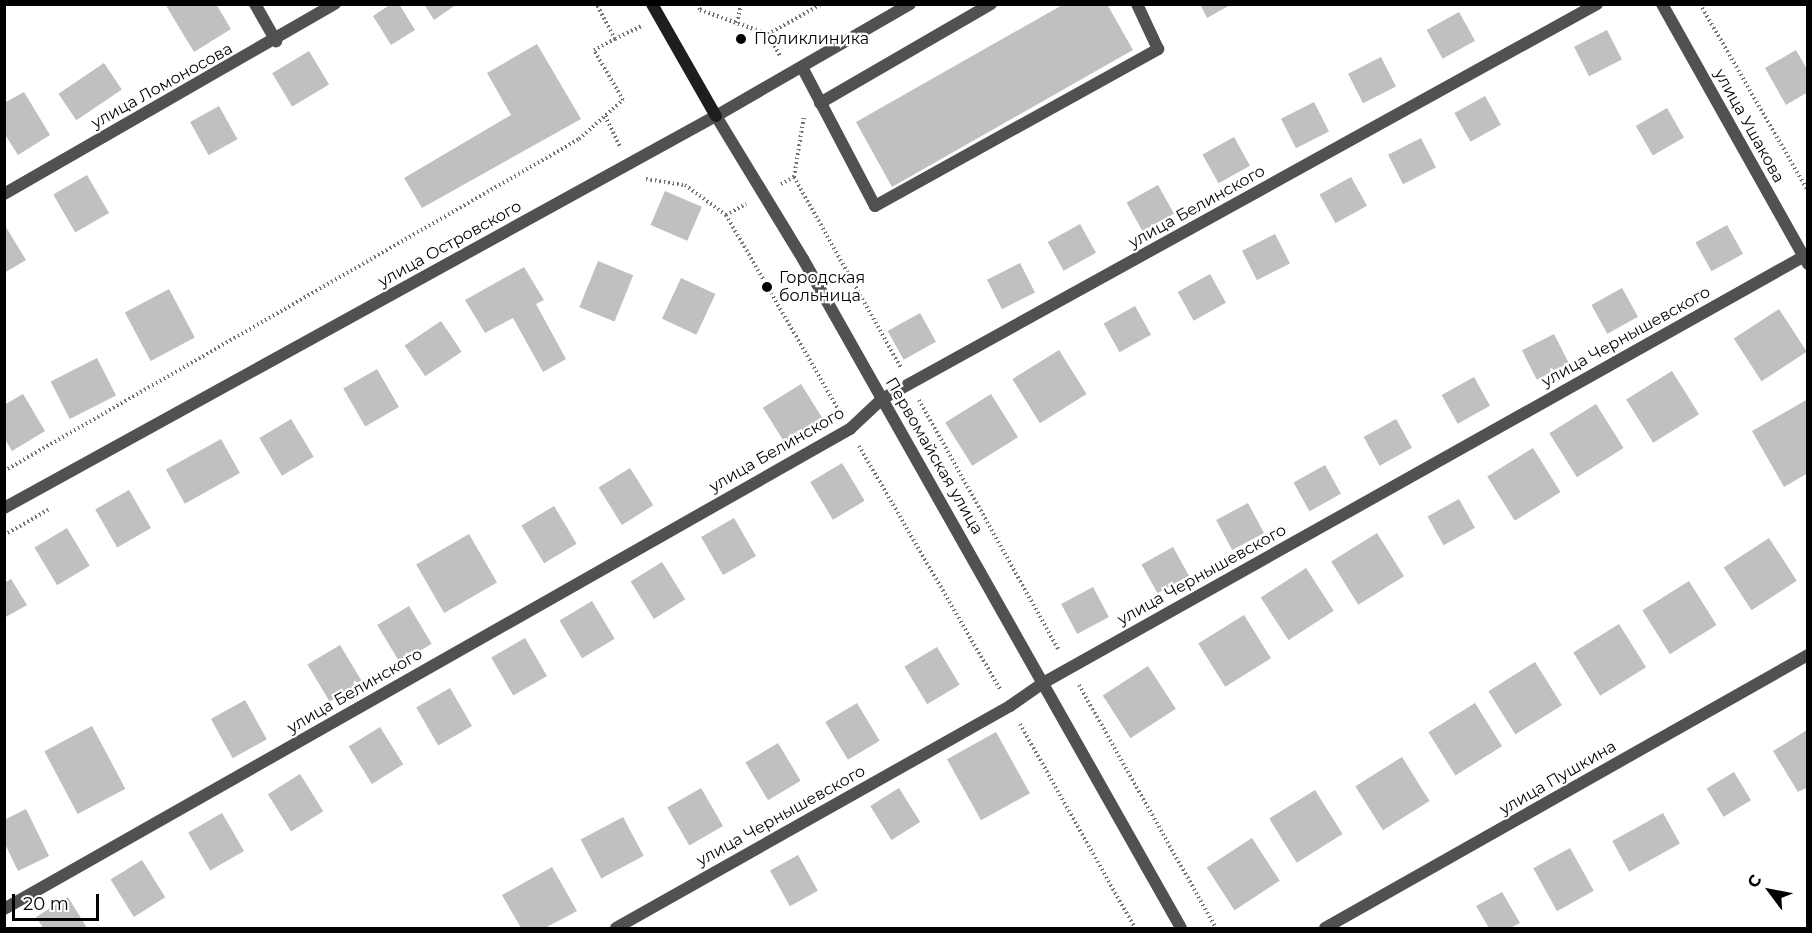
<!DOCTYPE html>
<meta charset="utf-8">
<style>
body{margin:0}
#map{position:relative;width:1812px;height:933px;overflow:hidden;background:#fff;font-family:Montserrat,sans-serif}
div>[style]{position:absolute}
.building>*{inset:0;background:#c0c0c0;transform-origin:0 0}
.path>*{height:4px;margin-top:-2px;transform-origin:0;background:repeating-linear-gradient(90deg,#737373 0 1.5px,transparent 0 4.5px)}
.service>*{height:12px;margin:-6px;padding:0 6px;transform-origin:6px;border-radius:6px;background:#515151}
.minor>*{height:12px;margin:-6px;padding:0 6px;transform-origin:6px;border-radius:6px;background:#515151}
.tertiary>*{height:12px;margin:-6px;padding:0 6px;transform-origin:6px;border-radius:6px;background:#515151}
.secondary>*{height:12px;margin:-6px;padding:0 6px;transform-origin:6px;border-radius:6px;background:#1e1e1e}
.dots>*{width:16px;height:16px;translate:-50% -50%;box-sizing:border-box;border:3px solid #fff;border-radius:50%}
span{translate:-50% -50%;white-space:nowrap;text-align:center;line-height:1.15;-webkit-text-stroke:4.5px #fff;paint-order:stroke}
.poi-label{font-size:16px;color:#000}
.left{translate:0 -50%;text-align:left}
.street-label{font-size:16px;color:#000}
.frame{position:absolute;inset:0;border:6px solid #000;pointer-events:none}
.north{position:absolute;left:1740px;top:861px;width:60px;height:60px;-webkit-text-stroke:4px #fff;paint-order:stroke;rotate:302deg;font-size:16px;font-weight:700;line-height:24px;text-align:center;color:#000}
.north::after{content:'';display:block;margin:auto;width:21px;height:27px;background:#000;clip-path:polygon(50% 0,100% 100%,50% 72%,0 100%)}
.scale{position:absolute;left:12px;top:894px;width:87px;height:27px;box-sizing:border-box;border:3px solid #000;border-top:0;padding-left:8px;font-size:18px;line-height:21px;white-space:nowrap;color:#000;-webkit-text-stroke:4px #fff;paint-order:stroke}
</style>
<div id="map">
<div class="building">
<i style="clip-path:polygon(165px 4px,216px 4px,231px 29px,194px 52px)"></i>
<i style="clip-path:polygon(391px 4px,399px 4px,415px 30px,391px 45px,373px 16px)"></i>
<i style="clip-path:polygon(424px 4px,457px 4px,434px 20px)"></i>
<i style="clip-path:polygon(1064px 4px,1107px 4px,1133px 50px,892px 187px,856px 122px)"></i>
<i style="clip-path:polygon(1200px 4px,1232px 4px,1207px 18px)"></i>
<i style="left:1459px;top:12px;width:33px;height:37px;rotate:61deg"></i>
<i style="left:1607px;top:30px;width:33px;height:37px;rotate:63deg"></i>
<i style="clip-path:polygon(537px 44px,581px 119px,422px 208px,404px 178px,511px 115px,487px 73px)"></i>
<i style="clip-path:polygon(1796px 50px,1808px 71px,1808px 92px,1786px 105px,1765px 68px)"></i>
<i style="left:309px;top:51px;width:39px;height:43px;rotate:59deg"></i>
<i style="left:1381px;top:57px;width:33px;height:37px;rotate:63deg"></i>
<i style="left:104px;top:63px;width:32px;height:55px;rotate:56deg"></i>
<i style="clip-path:polygon(24px 92px,50px 135px,18px 155px,4px 133px,4px 103px)"></i>
<i style="left:1485px;top:96px;width:33px;height:35px;rotate:61deg"></i>
<i style="left:1314px;top:102px;width:33px;height:37px;rotate:63deg"></i>
<i style="left:219px;top:106px;width:38px;height:33px;rotate:61deg"></i>
<i style="left:1667px;top:108px;width:34px;height:36px;rotate:60deg"></i>
<i style="left:1234px;top:137px;width:33px;height:36px;rotate:61deg"></i>
<i style="left:1421px;top:138px;width:33px;height:37px;rotate:63deg"></i>
<i style="left:87px;top:175px;width:44px;height:39px;rotate:60deg"></i>
<i style="left:1351px;top:177px;width:33px;height:36px;rotate:61deg"></i>
<i style="left:1158px;top:185px;width:33px;height:36px;rotate:61deg"></i>
<i style="left:665px;top:191px;width:40px;height:37px;rotate:23deg"></i>
<i style="clip-path:polygon(4px 224px,26px 260px,4px 273px)"></i>
<i style="left:1080px;top:224px;width:33px;height:37px;rotate:61deg"></i>
<i style="left:1727px;top:225px;width:33px;height:36px;rotate:61deg"></i>
<i style="left:1275px;top:234px;width:33px;height:37px;rotate:63deg"></i>
<i style="left:598px;top:261px;width:38px;height:50px;rotate:22deg"></i>
<i style="left:1020px;top:263px;width:33px;height:37px;rotate:63deg"></i>
<i style="clip-path:polygon(524px 267px,544px 300px,536px 304px,566px 359px,543px 372px,513px 318px,485px 333px,465px 300px)"></i>
<i style="left:1210px;top:274px;width:33px;height:37px;rotate:61deg"></i>
<i style="left:681px;top:278px;width:38px;height:45px;rotate:25deg"></i>
<i style="left:1622px;top:288px;width:33px;height:35px;rotate:61deg"></i>
<i style="left:169px;top:289px;width:55px;height:50px;rotate:62deg"></i>
<i style="left:1135px;top:306px;width:33px;height:36px;rotate:61deg"></i>
<i style="left:1779px;top:309px;width:51px;height:54px;rotate:57deg"></i>
<i style="left:920px;top:313px;width:33px;height:37px;rotate:61deg"></i>
<i style="left:441px;top:321px;width:37px;height:44px;rotate:56deg"></i>
<i style="left:1554px;top:334px;width:33px;height:36px;rotate:63deg"></i>
<i style="left:1059px;top:350px;width:52px;height:55px;rotate:58deg"></i>
<i style="left:97px;top:358px;width:42px;height:52px;rotate:63deg"></i>
<i style="left:377px;top:369px;width:44px;height:39px;rotate:60deg"></i>
<i style="left:1672px;top:371px;width:51px;height:54px;rotate:58deg"></i>
<i style="left:1474px;top:377px;width:33px;height:37px;rotate:61deg"></i>
<i style="left:801px;top:384px;width:41px;height:45px;rotate:58deg"></i>
<i style="clip-path:polygon(23px 394px,45px 431px,12px 451px,4px 438px,4px 405px)"></i>
<i style="left:991px;top:394px;width:51px;height:54px;rotate:58deg"></i>
<i style="clip-path:polygon(1808px 399px,1808px 473px,1784px 487px,1752px 431px)"></i>
<i style="left:1596px;top:404px;width:52px;height:55px;rotate:58deg"></i>
<i style="left:291px;top:419px;width:44px;height:37px;rotate:59deg"></i>
<i style="left:1396px;top:419px;width:33px;height:37px;rotate:61deg"></i>
<i style="left:221px;top:439px;width:39px;height:63px;rotate:61deg"></i>
<i style="left:1533px;top:448px;width:52px;height:54px;rotate:58deg"></i>
<i style="left:842px;top:463px;width:44px;height:37px;rotate:59deg"></i>
<i style="left:1325px;top:465px;width:33px;height:36px;rotate:61deg"></i>
<i style="left:630px;top:468px;width:44px;height:37px;rotate:58deg"></i>
<i style="left:129px;top:490px;width:44px;height:39px;rotate:60deg"></i>
<i style="left:1459px;top:499px;width:33px;height:36px;rotate:61deg"></i>
<i style="left:1248px;top:503px;width:34px;height:36px;rotate:62deg"></i>
<i style="left:554px;top:506px;width:44px;height:38px;rotate:59deg"></i>
<i style="left:734px;top:518px;width:44px;height:38px;rotate:60deg"></i>
<i style="left:67px;top:528px;width:44px;height:38px;rotate:59deg"></i>
<i style="left:1377px;top:533px;width:51px;height:54px;rotate:58deg"></i>
<i style="left:469px;top:534px;width:56px;height:61px;rotate:60deg"></i>
<i style="left:1769px;top:538px;width:51px;height:54px;rotate:57deg"></i>
<i style="left:1173px;top:547px;width:33px;height:36px;rotate:61deg"></i>
<i style="left:662px;top:562px;width:44px;height:37px;rotate:58deg"></i>
<i style="left:1306px;top:568px;width:51px;height:54px;rotate:57deg"></i>
<i style="clip-path:polygon(11px 579px,27px 605px,4px 618px,4px 583px)"></i>
<i style="left:1689px;top:581px;width:52px;height:55px;rotate:58deg"></i>
<i style="left:1093px;top:587px;width:34px;height:36px;rotate:62deg"></i>
<i style="left:592px;top:601px;width:44px;height:38px;rotate:59deg"></i>
<i style="left:409px;top:606px;width:44px;height:37px;rotate:59deg"></i>
<i style="left:1244px;top:615px;width:51px;height:54px;rotate:58deg"></i>
<i style="left:1619px;top:624px;width:51px;height:54px;rotate:58deg"></i>
<i style="left:525px;top:638px;width:44px;height:39px;rotate:60deg"></i>
<i style="left:340px;top:645px;width:43px;height:38px;rotate:59deg"></i>
<i style="left:937px;top:647px;width:44px;height:38px;rotate:59deg"></i>
<i style="left:1535px;top:662px;width:51px;height:55px;rotate:58deg"></i>
<i style="left:1148px;top:666px;width:51px;height:54px;rotate:57deg"></i>
<i style="left:450px;top:688px;width:44px;height:39px;rotate:60deg"></i>
<i style="left:245px;top:700px;width:45px;height:39px;rotate:61deg"></i>
<i style="left:857px;top:703px;width:44px;height:37px;rotate:59deg"></i>
<i style="left:1475px;top:703px;width:51px;height:55px;rotate:58deg"></i>
<i style="left:92px;top:726px;width:71px;height:54px;rotate:62deg"></i>
<i style="left:380px;top:727px;width:44px;height:37px;rotate:58deg"></i>
<i style="clip-path:polygon(1807px 730px,1808px 787px,1798px 792px,1773px 751px)"></i>
<i style="left:996px;top:732px;width:70px;height:56px;rotate:61deg"></i>
<i style="left:778px;top:743px;width:44px;height:38px;rotate:59deg"></i>
<i style="left:1402px;top:757px;width:52px;height:55px;rotate:58deg"></i>
<i style="left:1734px;top:772px;width:33px;height:32px;rotate:59deg"></i>
<i style="left:300px;top:774px;width:44px;height:38px;rotate:58deg"></i>
<i style="left:701px;top:788px;width:44px;height:39px;rotate:60deg"></i>
<i style="left:899px;top:788px;width:40px;height:34px;rotate:58deg"></i>
<i style="left:1315px;top:790px;width:52px;height:54px;rotate:58deg"></i>
<i style="clip-path:polygon(26px 809px,49px 856px,18px 871px,4px 842px,4px 820px)"></i>
<i style="left:222px;top:813px;width:44px;height:39px;rotate:60deg"></i>
<i style="left:1663px;top:813px;width:35px;height:58px;rotate:61deg"></i>
<i style="left:623px;top:817px;width:44px;height:48px;rotate:62deg"></i>
<i style="left:1252px;top:838px;width:51px;height:54px;rotate:57deg"></i>
<i style="left:1570px;top:848px;width:49px;height:42px;rotate:61deg"></i>
<i style="left:798px;top:855px;width:41px;height:32px;rotate:61deg"></i>
<i style="left:142px;top:860px;width:44px;height:37px;rotate:58deg"></i>
<i style="clip-path:polygon(552px 867px,577px 911px,545px 928px,521px 928px,502px 895px)"></i>
<i style="clip-path:polygon(1502px 892px,1520px 923px,1510px 928px,1489px 928px,1476px 906px)"></i>
<i style="clip-path:polygon(68px 897px,87px 928px,43px 928px,36px 917px)"></i>
</div>
<div class="path">
<i style="left:697px;top:4px;width:7px;rotate:63deg"></i>
<i style="left:700px;top:10px;width:72px;rotate:19.4deg"></i>
<i style="left:768px;top:34px;width:62px;rotate:-29.1deg"></i>
<i style="left:1700px;top:4px;width:216px;rotate:60deg"></i>
<i style="left:737px;top:23px;width:19px;rotate:-78deg"></i>
<i style="left:768px;top:34px;width:26px;rotate:61deg"></i>
<i style="left:615px;top:39px;width:30px;rotate:-26deg"></i>
<i style="left:605px;top:116px;width:34px;rotate:64deg"></i>
<i style="left:794px;top:177px;width:219px;rotate:60.7deg"></i>
<i style="left:646px;top:179px;width:39px;rotate:9deg"></i>
<i style="left:685px;top:185px;width:51px;rotate:36.2deg"></i>
<i style="left:726px;top:215px;width:226px;rotate:60deg"></i>
<i style="left:781px;top:184px;width:15px;rotate:-28deg"></i>
<i style="left:794px;top:177px;width:62px;rotate:-80.7deg"></i>
<i style="left:726px;top:215px;width:23px;rotate:-29deg"></i>
<i style="left:919px;top:400px;width:287px;rotate:60.8deg"></i>
<i style="left:859px;top:446px;width:281px;rotate:59.9deg"></i>
<i style="left:4px;top:471px;width:664px;rotate:-30deg"></i>
<i style="left:579px;top:139px;width:59px;rotate:-41.6deg"></i>
<i style="left:623px;top:100px;width:58px;rotate:-120.1deg"></i>
<i style="left:594px;top:50px;width:24px;rotate:-28deg"></i>
<i style="left:615px;top:39px;width:40px;rotate:-118deg"></i>
<i style="left:4px;top:535px;width:51px;rotate:-29.6deg"></i>
<i style="left:1079px;top:685px;width:279px;rotate:60.6deg"></i>
<i style="left:1020px;top:724px;width:234px;rotate:60.6deg"></i>
</div>
<div class="service">
<i style="left:802px;top:67px;width:157px;rotate:62.3deg"></i>
<i style="left:875px;top:206px;width:324px;rotate:-29deg"></i>
<i style="left:1158px;top:49px;width:50px;rotate:-115deg"></i>
<i style="left:820px;top:103px;width:198px;rotate:-30.1deg"></i>
</div>
<div class="minor">
<i style="left:255px;top:4px;width:43px;rotate:60.4deg"></i>
<i style="left:1662px;top:4px;width:298px;rotate:60.7deg"></i>
<i style="left:4px;top:194px;width:382px;rotate:-29.9deg"></i>
<i style="left:4px;top:909px;width:973px;rotate:-29.57deg"></i>
<i style="left:850px;top:429px;width:44px;rotate:-43.2deg"></i>
<i style="left:882px;top:399px;width:817px;rotate:-28.92deg"></i>
<i style="left:616px;top:928px;width:452px;rotate:-29.4deg"></i>
<i style="left:1010px;top:706px;width:40px;rotate:-34.9deg"></i>
<i style="left:1043px;top:683px;width:877px;rotate:-29.28deg"></i>
<i style="left:1325px;top:928px;width:555px;rotate:-29.48deg"></i>
</div>
<div class="tertiary">
<i style="left:716px;top:116px;width:167px;rotate:58.7deg"></i>
<i style="left:803px;top:259px;width:768px;rotate:60.53deg"></i>
<i style="left:4px;top:508px;width:813px;rotate:-28.84deg"></i>
<i style="left:716px;top:116px;width:224px;rotate:-30deg"></i>
</div>
<div class="secondary">
<i style="left:652px;top:4px;width:129px;rotate:60.3deg"></i>
</div>
<div class="dots">
<i style="left:741px;top:39px;background:#000"></i>
<i style="left:767px;top:287px;background:#000"></i>
</div>
<div class="poi-label">
<span class="left" style="left:754px;top:39px">Поликлиника</span>
<span class="left" style="left:779px;top:287px">Городская<br>больница</span>
</div>
<div class="street-label">
<span style="left:162px;top:86px;rotate:-29deg">улица Ломоносова</span>
<span style="left:1749px;top:126px;rotate:61deg">улица Ушакова</span>
<span style="left:1197px;top:207px;rotate:-29deg">улица Белинского</span>
<span style="left:450px;top:244px;rotate:-29deg">улица Островского</span>
<span style="left:1626px;top:337px;rotate:-29deg">улица Чернышевского</span>
<span style="left:777px;top:450px;rotate:-30deg">улица Белинского</span>
<span style="left:934px;top:456px;rotate:60deg">Первомайская улица</span>
<span style="left:1202px;top:575px;rotate:-29deg">улица Чернышевского</span>
<span style="left:355px;top:691px;rotate:-30deg">улица Белинского</span>
<span style="left:1558px;top:778px;rotate:-30deg">улица Пушкина</span>
<span style="left:781px;top:816px;rotate:-29deg">улица Чернышевского</span>
</div>
<div class="frame"></div>
<div class="north">С</div>
<div class="scale">20 m</div>
</div>
